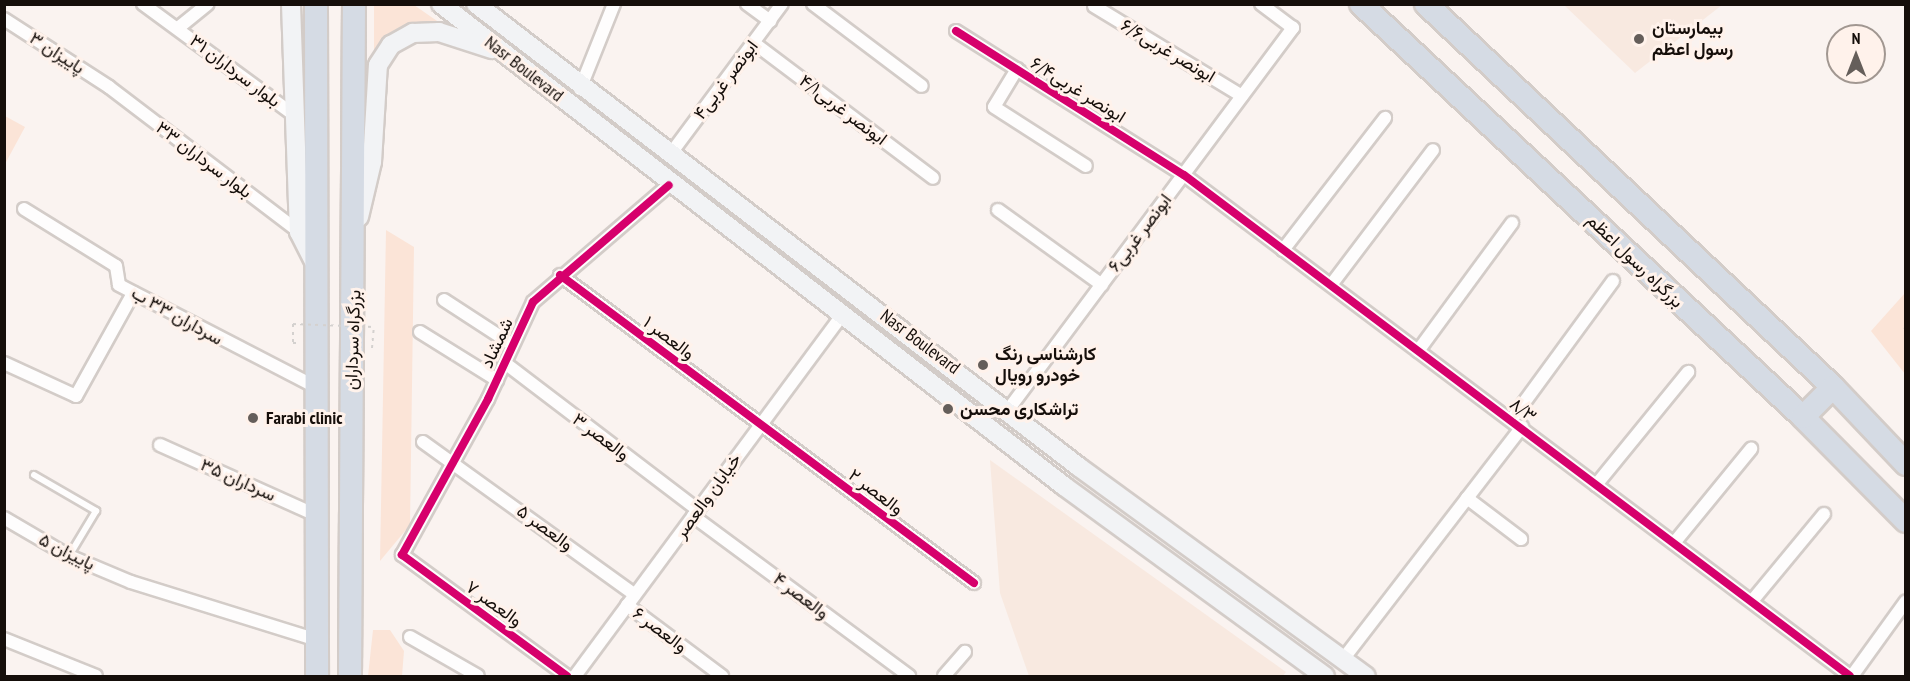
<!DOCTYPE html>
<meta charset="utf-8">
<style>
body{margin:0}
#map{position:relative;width:1910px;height:681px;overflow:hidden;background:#faf3f0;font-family:"PT Sans Narrow",Vazirmatn,sans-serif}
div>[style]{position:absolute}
.built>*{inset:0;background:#f8e9e0}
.green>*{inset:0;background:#fbe4d7}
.path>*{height:2px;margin-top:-1px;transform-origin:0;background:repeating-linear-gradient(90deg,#d4d1cf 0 3px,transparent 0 7.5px)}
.roads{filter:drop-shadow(2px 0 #d3ccc8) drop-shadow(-2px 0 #d3ccc8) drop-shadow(0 2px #d3ccc8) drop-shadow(0 -2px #d3ccc8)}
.lane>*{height:6px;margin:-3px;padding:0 3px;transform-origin:3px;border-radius:3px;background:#fefdfd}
.street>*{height:12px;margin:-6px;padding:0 6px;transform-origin:6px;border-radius:6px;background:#fefdfd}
.secondary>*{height:18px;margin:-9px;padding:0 9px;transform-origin:9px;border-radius:9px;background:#f2f3f5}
.highway>*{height:22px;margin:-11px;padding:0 11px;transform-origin:11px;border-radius:11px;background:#d5dbe4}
.path-bridge>*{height:2px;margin-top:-1px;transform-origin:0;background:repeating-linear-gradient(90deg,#d4d1cf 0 3px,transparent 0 7.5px)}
.cycleway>*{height:8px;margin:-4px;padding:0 4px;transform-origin:4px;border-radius:4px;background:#d6006c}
.dots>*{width:16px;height:16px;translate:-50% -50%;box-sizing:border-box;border:3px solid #fff2eb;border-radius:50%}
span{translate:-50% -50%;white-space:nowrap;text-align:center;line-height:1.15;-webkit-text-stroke:6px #fff2eb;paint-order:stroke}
.poi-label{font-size:18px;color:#150e0a;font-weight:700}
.left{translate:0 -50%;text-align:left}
.street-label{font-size:18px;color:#150e0a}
.frame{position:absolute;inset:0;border:6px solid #150e0a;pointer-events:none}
.north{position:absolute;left:1826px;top:24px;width:60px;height:60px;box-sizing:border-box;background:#fff2eb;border:2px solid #a19791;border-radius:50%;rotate:0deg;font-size:16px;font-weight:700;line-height:24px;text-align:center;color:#150e0a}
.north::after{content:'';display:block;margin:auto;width:21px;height:27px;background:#655e5a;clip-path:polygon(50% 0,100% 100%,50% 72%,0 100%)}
</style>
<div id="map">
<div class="built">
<i style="clip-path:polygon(1564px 5px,1722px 5px,1635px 73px)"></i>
<i style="clip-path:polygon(990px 460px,1286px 672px,1283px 676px,1029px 676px,1000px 593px)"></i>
</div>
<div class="green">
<i style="clip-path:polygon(374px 5px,414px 5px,440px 23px,415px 24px,374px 55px)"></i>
<i style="clip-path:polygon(5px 116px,25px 127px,5px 164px)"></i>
<i style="clip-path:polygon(386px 230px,414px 247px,410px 525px,380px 561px)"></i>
<i style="clip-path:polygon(1905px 293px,1905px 374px,1871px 331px)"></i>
<i style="clip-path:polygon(373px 630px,390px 630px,404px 651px,402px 676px,368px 676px)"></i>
</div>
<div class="path">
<i style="left:293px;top:324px;width:19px;rotate:90deg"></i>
<i style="left:293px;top:343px;width:5px"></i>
<i style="left:1904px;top:329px;width:3px;rotate:-45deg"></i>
<i style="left:372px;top:348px;width:21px;rotate:-85deg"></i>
</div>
<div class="roads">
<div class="lane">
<i style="left:34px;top:475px;width:72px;rotate:30.1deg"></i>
<i style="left:96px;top:511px;width:52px;rotate:121deg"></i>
</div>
<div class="street">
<i style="left:143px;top:4px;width:186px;rotate:36.3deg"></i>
<i style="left:747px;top:4px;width:29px;rotate:36deg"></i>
<i style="left:813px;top:4px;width:136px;rotate:37deg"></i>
<i style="left:1094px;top:6px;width:173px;rotate:31.3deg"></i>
<i style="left:4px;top:19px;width:125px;rotate:32.9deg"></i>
<i style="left:109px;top:87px;width:239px;rotate:37.3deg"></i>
<i style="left:178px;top:28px;width:38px;rotate:-39deg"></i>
<i style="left:956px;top:31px;width:270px;rotate:32.3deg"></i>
<i style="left:1184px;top:175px;width:833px;rotate:36.95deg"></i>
<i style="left:754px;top:43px;width:224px;rotate:37deg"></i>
<i style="left:1017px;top:69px;width:44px;rotate:121.2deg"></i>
<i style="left:994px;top:107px;width:109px;rotate:32.7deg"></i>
<i style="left:580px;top:89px;width:92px;rotate:-68.2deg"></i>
<i style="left:669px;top:156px;width:189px;rotate:-53.4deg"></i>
<i style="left:24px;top:209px;width:108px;rotate:31.8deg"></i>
<i style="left:116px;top:266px;width:19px;rotate:81deg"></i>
<i style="left:119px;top:285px;width:222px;rotate:27.4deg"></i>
<i style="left:998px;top:210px;width:128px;rotate:35.8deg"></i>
<i style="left:1283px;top:250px;width:167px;rotate:-52.3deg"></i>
<i style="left:560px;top:275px;width:516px;rotate:36.65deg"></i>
<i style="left:1331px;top:285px;width:169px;rotate:-52.9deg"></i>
<i style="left:444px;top:300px;width:82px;rotate:33.1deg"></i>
<i style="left:420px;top:332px;width:91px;rotate:31.9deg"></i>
<i style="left:1418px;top:351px;width:159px;rotate:-53.7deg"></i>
<i style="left:4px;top:363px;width:79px;rotate:24.6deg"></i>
<i style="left:76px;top:396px;width:118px;rotate:-61deg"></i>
<i style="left:505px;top:363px;width:243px;rotate:37.3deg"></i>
<i style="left:1008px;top:410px;width:477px;rotate:-53.3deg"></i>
<i style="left:1293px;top:28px;width:40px;rotate:-143deg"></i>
<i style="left:1512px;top:419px;width:171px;rotate:-53.8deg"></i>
<i style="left:423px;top:442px;width:261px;rotate:35.8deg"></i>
<i style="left:160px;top:445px;width:171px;rotate:24.2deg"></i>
<i style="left:1596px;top:485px;width:146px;rotate:-50.8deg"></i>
<i style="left:1467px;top:498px;width:68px;rotate:37.2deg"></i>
<i style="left:693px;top:516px;width:269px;rotate:36.5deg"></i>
<i style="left:4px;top:518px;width:75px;rotate:30.3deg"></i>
<i style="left:69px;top:556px;width:67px;rotate:22.8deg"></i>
<i style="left:131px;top:582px;width:195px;rotate:17.3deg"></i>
<i style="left:1674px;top:543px;width:122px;rotate:-50.7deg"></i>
<i style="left:1752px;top:601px;width:113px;rotate:-50.4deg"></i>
<i style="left:627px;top:605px;width:119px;rotate:36.8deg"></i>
<i style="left:410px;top:637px;width:78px;rotate:29.8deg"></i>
<i style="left:4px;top:639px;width:99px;rotate:21.9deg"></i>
<i style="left:1344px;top:658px;width:292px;rotate:-52.4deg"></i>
<i style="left:567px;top:676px;width:205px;rotate:-143.7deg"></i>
<i style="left:402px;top:555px;width:178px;rotate:-61.1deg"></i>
<i style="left:488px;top:399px;width:107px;rotate:-65.1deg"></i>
<i style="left:533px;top:302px;width:179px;rotate:-40.7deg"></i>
<i style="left:575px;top:676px;width:449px;rotate:-53.5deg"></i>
<i style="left:944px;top:676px;width:32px;rotate:-49deg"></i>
<i style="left:1852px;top:676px;width:92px;rotate:-54.2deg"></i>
</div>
<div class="secondary">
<i style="left:291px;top:4px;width:228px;rotate:88deg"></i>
<i style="left:299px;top:232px;width:36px;rotate:63deg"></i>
<i style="left:441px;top:4px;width:788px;rotate:37.73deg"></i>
<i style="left:1064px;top:486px;width:323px;rotate:36.1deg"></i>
<i style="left:476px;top:4px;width:760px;rotate:37.52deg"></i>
<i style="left:1079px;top:467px;width:355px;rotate:36.1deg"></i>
<i style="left:359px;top:217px;width:57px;rotate:-76.7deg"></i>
<i style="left:372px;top:162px;width:97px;rotate:-86.5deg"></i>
<i style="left:378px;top:65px;width:24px;rotate:-57deg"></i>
<i style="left:391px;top:45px;width:25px;rotate:-29deg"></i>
<i style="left:413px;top:33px;width:26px;rotate:-2deg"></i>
<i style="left:439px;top:32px;width:56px;rotate:17.8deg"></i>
</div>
<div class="highway">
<i style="left:316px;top:4px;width:672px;rotate:89.91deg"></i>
<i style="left:1361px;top:4px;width:605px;rotate:43.06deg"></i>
<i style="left:1803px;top:417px;width:146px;rotate:45.3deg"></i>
<i style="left:1426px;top:4px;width:559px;rotate:43.26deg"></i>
<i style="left:1833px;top:387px;width:106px;rotate:46.5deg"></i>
<i style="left:1803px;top:417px;width:42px;rotate:-45deg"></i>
<i style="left:350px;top:676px;width:672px;rotate:-89.66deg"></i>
</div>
</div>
<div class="path-bridge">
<i style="left:293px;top:324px;width:81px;rotate:2.1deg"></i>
</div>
<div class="cycleway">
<i style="left:956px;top:31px;width:270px;rotate:32.3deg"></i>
<i style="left:1184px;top:175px;width:833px;rotate:36.95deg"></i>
<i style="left:560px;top:275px;width:516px;rotate:36.65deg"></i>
<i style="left:567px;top:676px;width:205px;rotate:-143.7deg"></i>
<i style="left:402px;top:555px;width:178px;rotate:-61.1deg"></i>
<i style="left:488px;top:399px;width:107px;rotate:-65.1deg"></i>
<i style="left:533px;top:302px;width:179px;rotate:-40.7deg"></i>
</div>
<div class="dots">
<i style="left:1639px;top:39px;background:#655e5a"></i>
<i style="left:983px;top:365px;background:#655e5a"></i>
<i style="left:948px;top:409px;background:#655e5a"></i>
<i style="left:253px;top:418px;background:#655e5a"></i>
</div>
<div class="poi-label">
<span class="left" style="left:1652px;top:39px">بیمارستان<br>رسول اعظم</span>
<span class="left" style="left:995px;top:365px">کارشناسی رنگ<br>خودرو رویال</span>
<span class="left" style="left:960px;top:409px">تراشکاری محسن</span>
<span class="left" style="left:266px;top:418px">Farabi clinic</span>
</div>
<div class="street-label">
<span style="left:1168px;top:51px;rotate:31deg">۶/۶ابونصر غربی</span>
<span style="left:57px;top:53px;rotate:33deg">پاییزان ۳</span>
<span style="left:524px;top:69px;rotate:38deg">Nasr Boulevard</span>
<span style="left:235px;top:71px;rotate:37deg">بلوار سرداران ۳۱</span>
<span style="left:726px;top:80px;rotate:-53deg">۴ابونصر غربی</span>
<span style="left:1078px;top:90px;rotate:32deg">۶/۴ابونصر غربی</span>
<span style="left:843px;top:110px;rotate:37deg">۴/۱ابونصر غربی</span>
<span style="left:204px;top:160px;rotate:37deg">بلوار سرداران ۳۳</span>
<span style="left:1140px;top:233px;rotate:-53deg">۶ابونصر غربی</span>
<span style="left:1635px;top:261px;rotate:44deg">بزرگراه رسول اعظم</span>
<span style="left:177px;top:316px;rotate:29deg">سرداران ۳۳ ب</span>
<span style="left:669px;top:338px;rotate:37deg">والعصر ۱</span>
<span style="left:353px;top:340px;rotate:-88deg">بزرگراه سرداران</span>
<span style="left:920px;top:342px;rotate:37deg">Nasr Boulevard</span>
<span style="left:497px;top:343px;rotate:-65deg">شمشاد</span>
<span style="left:1523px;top:410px;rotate:37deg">۸/۳</span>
<span style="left:601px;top:437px;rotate:37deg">والعصر ۳</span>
<span style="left:238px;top:480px;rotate:24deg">سرداران ۳۵</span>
<span style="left:876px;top:492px;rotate:37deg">والعصر ۲</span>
<span style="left:708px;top:496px;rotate:-54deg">خیابان والعصر</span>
<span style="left:545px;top:528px;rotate:36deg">والعصر ۵</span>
<span style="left:67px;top:552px;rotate:27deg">پاییزان ۵</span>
<span style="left:801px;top:596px;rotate:37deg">والعصر ۴</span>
<span style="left:494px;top:604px;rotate:36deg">والعصر ۷</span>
<span style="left:660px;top:630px;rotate:37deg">والعصر ۶</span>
</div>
<div class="frame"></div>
<div class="north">N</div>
</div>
